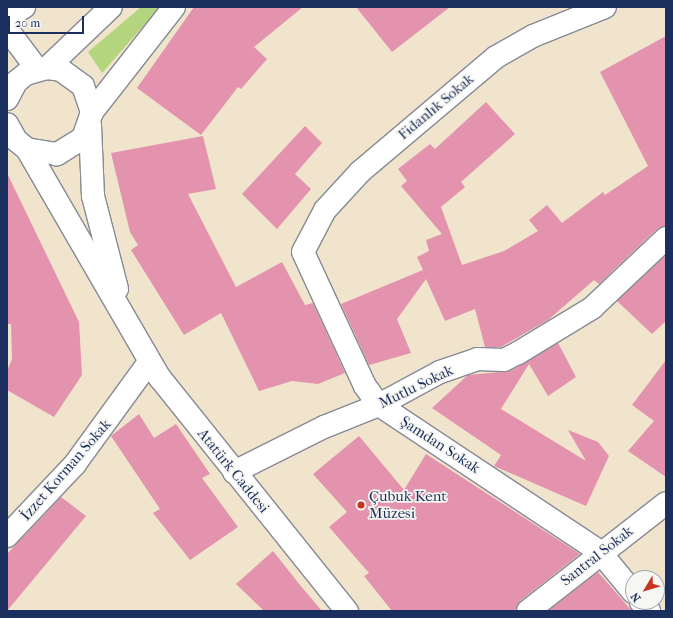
<!DOCTYPE html>
<meta charset="utf-8">
<style>
body{margin:0}
#map{position:relative;width:673px;height:618px;overflow:hidden;background:#f1e4cc;font-family:"IM FELL French Canon",serif}
div>[style]{position:absolute}
.green>*{inset:0;background:#b4d57d}
.building>*{inset:0;background:#e393ad}
.roads{filter:drop-shadow(1px 0 #868a95) drop-shadow(-1px 0 #868a95) drop-shadow(0 1px #868a95) drop-shadow(0 -1px #868a95)}
.street>*{height:22px;margin:-11px;padding:0 11px;transform-origin:11px;border-radius:11px;background:#fff}
.secondary>*{height:22px;margin:-11px;padding:0 11px;transform-origin:11px;border-radius:11px;background:#fff}
.dots>*{width:11px;height:11px;translate:-50% -50%;box-sizing:border-box;border:2px solid #f6f6f2;border-radius:50%}
span{translate:-50% -50%;white-space:nowrap;text-align:center;line-height:1.15;-webkit-text-stroke:3.5px #f6f6f2;paint-order:stroke}
.street-label{font-size:15px;color:#1b2f5e}
.poi-label{font-size:15px;color:#1b2f5e}
.left{translate:0 -50%;text-align:left}
.frame{position:absolute;inset:0;border:8px solid #1b2f5e;pointer-events:none}
.north{position:absolute;left:625px;top:570px;width:40px;height:40px;box-sizing:border-box;background:#f6f6f2;border:1px solid #9ea6b7;border-radius:50%;rotate:232deg;font-size:11px;font-weight:700;line-height:16px;text-align:center;color:#1b2f5e}
.north::after{content:'';display:block;margin:auto;width:14px;height:18px;background:#c8321e;clip-path:polygon(50% 0,100% 100%,50% 72%,0 100%)}
.scale{position:absolute;left:8px;top:16px;width:76px;height:18px;box-sizing:border-box;border:2px solid #1b2f5e;border-top:0;padding-left:5px;font-size:12px;line-height:14px;white-space:nowrap;color:#1b2f5e;-webkit-text-stroke:3px #f6f6f2;paint-order:stroke}
</style>
<div id="map">
<div class="green">
<i style="clip-path:polygon(141px 7px,160px 7px,102px 73px,88px 52px)"></i>
</div>
<div class="building">
<i style="clip-path:polygon(194px 7px,303px 7px,254px 47px,267px 59px,241px 89px,238px 87px,201px 135px,137px 88px)"></i>
<i style="clip-path:polygon(356px 7px,450px 7px,392px 52px)"></i>
<i style="clip-path:polygon(666px 36px,666px 226px,657px 229px,599px 284px,594px 280px,548px 320px,501px 347px,485px 347px,475px 309px,445px 321px,426px 279px,397px 319px,411px 353px,369px 365px,341px 304px,423px 270px,417px 257px,429px 251px,426px 240px,442px 234px,401px 186px,407px 181px,398px 169px,430px 144px,435px 149px,486px 102px,515px 134px,461px 182px,465px 187px,441px 207px,462px 265px,504px 251px,538px 231px,529px 220px,547px 205px,562px 223px,603px 192px,605px 195px,648px 166px,600px 72px)"></i>
<i style="clip-path:polygon(305px 126px,322px 143px,295px 174px,311px 189px,277px 229px,242px 194px)"></i>
<i style="clip-path:polygon(203px 136px,216px 189px,188px 194px,236px 287px,282px 262px,305px 305px,313px 303px,345px 373px,318px 384px,292px 381px,259px 391px,221px 313px,184px 335px,131px 250px,138px 245px,130px 232px,111px 153px)"></i>
<i style="clip-path:polygon(7px 173px,79px 322px,82px 375px,54px 417px,7px 390px,7px 371px,12px 359px,11px 324px,7px 324px)"></i>
<i style="clip-path:polygon(666px 255px,666px 321px,652px 334px,617px 301px)"></i>
<i style="clip-path:polygon(558px 343px,576px 377px,548px 396px,529px 364px,501px 409px,586px 461px,568px 430px,598px 442px,609px 456px,586px 506px,494px 466px,501px 455px,432px 408px,468px 375px,510px 371px)"></i>
<i style="clip-path:polygon(666px 360px,666px 477px,628px 451px,654px 421px,632px 405px)"></i>
<i style="clip-path:polygon(139px 414px,154px 438px,176px 424px,210px 474px,202px 478px,238px 527px,190px 560px,153px 513px,160px 509px,111px 436px)"></i>
<i style="clip-path:polygon(359px 436px,404px 490px,426px 454px,580px 554px,520px 601px,516px 611px,392px 611px,364px 576px,369px 573px,329px 527px,347px 512px,313px 474px)"></i>
<i style="clip-path:polygon(61px 497px,86px 516px,7px 611px,7px 554px)"></i>
<i style="clip-path:polygon(273px 551px,300px 585px,322px 611px,264px 611px,236px 584px)"></i>
<i style="clip-path:polygon(598px 572px,632px 611px,548px 611px)"></i>
</div>
<div class="roads">
<div class="street">
<i style="left:605px;top:7px;width:78px;rotate:158.1deg"></i>
<i style="left:533px;top:36px;width:43px;rotate:150.4deg"></i>
<i style="left:496px;top:57px;width:178px;rotate:139.8deg"></i>
<i style="left:360px;top:172px;width:52px;rotate:132.6deg"></i>
<i style="left:325px;top:210px;width:47px;rotate:117.6deg"></i>
<i style="left:303px;top:252px;width:148px;rotate:65.2deg"></i>
<i style="left:365px;top:386px;width:24px;rotate:54deg"></i>
<i style="left:379px;top:405px;width:265px;rotate:33.6deg"></i>
<i style="left:600px;top:552px;width:52px;rotate:50.5deg"></i>
<i style="left:7px;top:10px;width:9px;rotate:21deg"></i>
<i style="left:15px;top:13px;width:11px;rotate:-34deg"></i>
<i style="left:234px;top:472px;width:101px;rotate:-26.6deg"></i>
<i style="left:324px;top:427px;width:59px;rotate:-21.8deg"></i>
<i style="left:379px;top:405px;width:69px;rotate:-28.4deg"></i>
<i style="left:440px;top:372px;width:39px;rotate:-19deg"></i>
<i style="left:477px;top:359px;width:27px;rotate:2deg"></i>
<i style="left:504px;top:360px;width:16px;rotate:-27deg"></i>
<i style="left:518px;top:353px;width:87px;rotate:-31.3deg"></i>
<i style="left:592px;top:308px;width:102px;rotate:-43.4deg"></i>
<i style="left:7px;top:536px;width:99px;rotate:-46.6deg"></i>
<i style="left:75px;top:464px;width:126px;rotate:-54deg"></i>
<i style="left:641px;top:602px;width:12px;rotate:48deg"></i>
<i style="left:528px;top:611px;width:175px;rotate:-38deg"></i>
</div>
<div class="secondary">
<i style="left:7px;top:29px;width:50px;rotate:53.1deg"></i>
<i style="left:47px;top:68px;width:88px;rotate:-43.6deg"></i>
<i style="left:7px;top:99px;width:19px;rotate:-62deg"></i>
<i style="left:16px;top:82px;width:13px;rotate:-39deg"></i>
<i style="left:26px;top:74px;width:22px;rotate:-16deg"></i>
<i style="left:47px;top:68px;width:14px;rotate:8deg"></i>
<i style="left:61px;top:70px;width:27px;rotate:36deg"></i>
<i style="left:83px;top:86px;width:28px;rotate:71deg"></i>
<i style="left:92px;top:112px;width:28px;rotate:109deg"></i>
<i style="left:83px;top:138px;width:31px;rotate:148deg"></i>
<i style="left:57px;top:154px;width:30px;rotate:-171deg"></i>
<i style="left:27px;top:149px;width:14px;rotate:-141deg"></i>
<i style="left:16px;top:140px;width:18px;rotate:-119deg"></i>
<i style="left:92px;top:112px;width:133px;rotate:-52deg"></i>
<i style="left:90px;top:125px;width:71px;rotate:87.6deg"></i>
<i style="left:93px;top:196px;width:96px;rotate:75.5deg"></i>
<i style="left:27px;top:149px;width:265px;rotate:59.9deg"></i>
<i style="left:160px;top:378px;width:299px;rotate:51.3deg"></i>
</div>
</div>
<div class="dots">
<i style="left:361px;top:505px;background:#c8321e"></i>
</div>
<div class="street-label">
<span style="left:436px;top:107px;rotate:-40deg">Fidanlık Sokak</span>
<span style="left:416px;top:387px;rotate:-26deg">Mutlu Sokak</span>
<span style="left:440px;top:445px;rotate:33deg">Şamdan Sokak</span>
<span style="left:66px;top:470px;rotate:-49deg">İzzet Korman Sokak</span>
<span style="left:233px;top:471px;rotate:51deg">Atatürk Caddesi</span>
<span style="left:597px;top:556px;rotate:-38deg">Santral Sokak</span>
</div>
<div class="poi-label">
<span class="left" style="left:369px;top:505px">Çubuk Kent<br>Müzesi</span>
</div>
<div class="frame"></div>
<div class="north">N</div>
<div class="scale">20 m</div>
</div>
